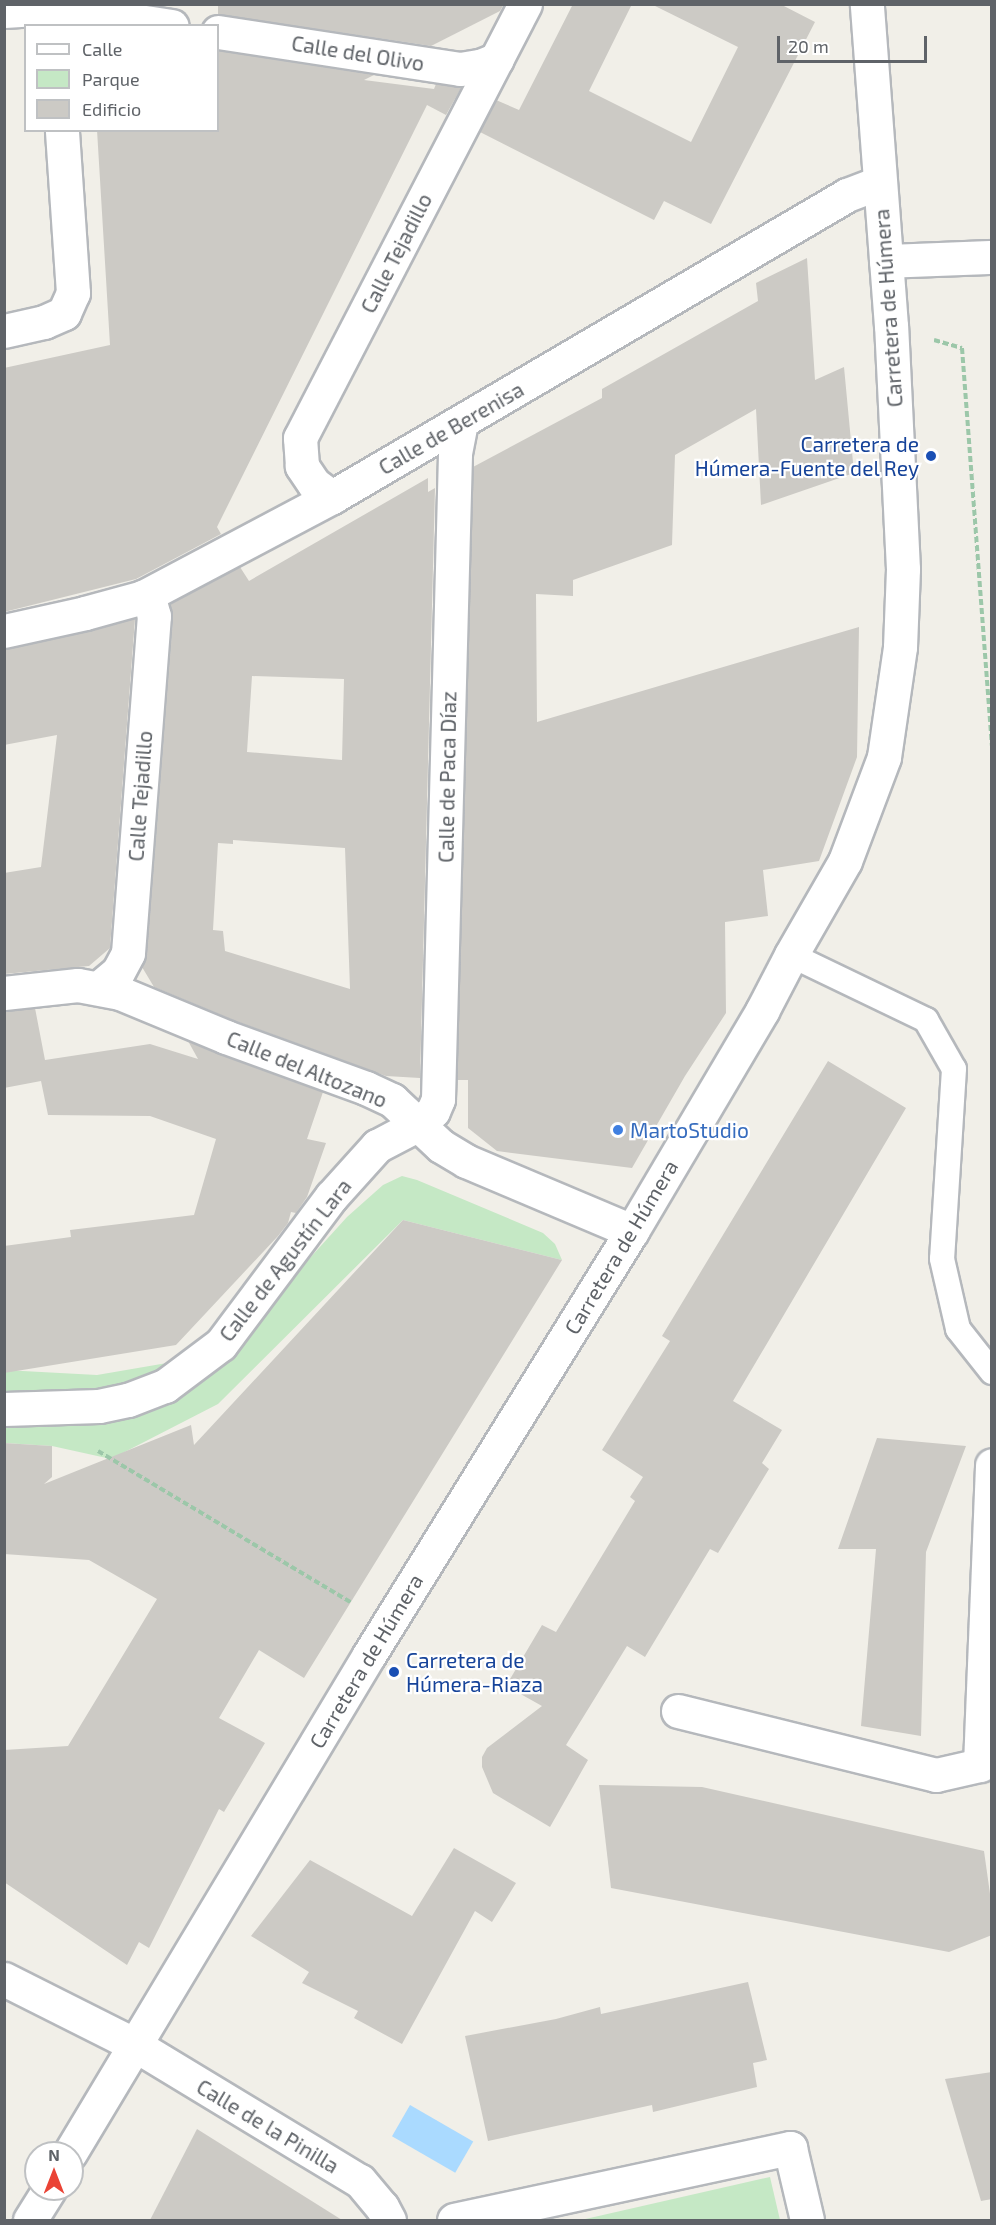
<!DOCTYPE html>
<meta charset="utf-8">
<style>
body{margin:0}
#map{position:relative;width:996px;height:2225px;overflow:hidden;background:#f1efe8;font-family:"Exo 2",sans-serif}
div>[style]{position:absolute}
.green>*{inset:0;background:#c5e8c5}
.water>*{inset:0;background:#aadaff;transform-origin:0 0}
.building>*{inset:0;background:#cccac5}
.path>*{height:4px;margin-top:-2px;transform-origin:0;background:repeating-linear-gradient(90deg,#9cc7a9 0 6px,transparent 0 9px)}
.roads{filter:drop-shadow(2px 0 #b5b8bc) drop-shadow(-2px 0 #b5b8bc) drop-shadow(0 2px #b5b8bc) drop-shadow(0 -2px #b5b8bc)}
.service>*{height:24px;margin:-12px;padding:0 12px;transform-origin:12px;border-radius:12px;background:#fff}
.minor>*{height:33px;margin:-16.5px;padding:0 16.5px;transform-origin:16.5px;border-radius:16.5px;background:#fff}
.tertiary>*{height:33px;margin:-16.5px;padding:0 16.5px;transform-origin:16.5px;border-radius:16.5px;background:#fff}
.secondary>*{height:33px;margin:-16.5px;padding:0 16.5px;transform-origin:16.5px;border-radius:16.5px;background:#fff}
.dots>*{width:16px;height:16px;translate:-50% -50%;box-sizing:border-box;border:3px solid #fff;border-radius:50%}
span{translate:-50% -50%;white-space:nowrap;text-align:center;line-height:1.15;-webkit-text-stroke:4.5px #fff;paint-order:stroke}
.street-label{font-size:21px;color:#5f6368}
.transit-label{font-size:21px;color:#164399}
.right{translate:-100% -50%;text-align:right}
.left{translate:0 -50%;text-align:left}
.shop-label{font-size:21px;color:#366cbe}
.frame{position:absolute;inset:0;border:6px solid #5f6368;pointer-events:none}
.legend{position:absolute;left:24px;top:24px;width:195px;height:108px;box-sizing:border-box;background:#fff;border:2px solid #bfc1c3;margin:0;padding:8px 10px;list-style:none;font-size:18px;color:#5f6368}
.legend li{display:flex;align-items:center;gap:12px;height:30px}
.legend b{width:30px;border:2px solid #bfc1c3}
.north{position:absolute;left:24px;top:2141px;width:60px;height:60px;box-sizing:border-box;background:#fff;border:2px solid #bfc1c3;border-radius:50%;rotate:0deg;font-size:16px;font-weight:700;line-height:24px;text-align:center;color:#5f6368}
.north::after{content:'';display:block;margin:auto;width:21px;height:27px;background:#ea4335;clip-path:polygon(50% 0,100% 100%,50% 72%,0 100%)}
.scale{position:absolute;left:777px;top:36px;width:150px;height:27px;box-sizing:border-box;border:3px solid #5f6368;border-top:0;padding-left:8px;font-size:18px;line-height:21px;white-space:nowrap;color:#5f6368;-webkit-text-stroke:4px #fff;paint-order:stroke}
</style>
<div id="map">
<div class="green">
<i style="clip-path:polygon(402px 1176px,417px 1180px,543px 1233px,555px 1244px,562px 1260px,403px 1220px,218px 1404px,111px 1459px,52px 1446px,5px 1443px,4px 1370px,97px 1375px,167px 1363px,252px 1322px,347px 1217px,383px 1185px)"></i>
<i style="clip-path:polygon(770px 2177px,780px 2220px,581px 2220px)"></i>
</div>
<div class="water">
<i style="left:410px;top:2105px;width:73px;height:36px;rotate:30deg"></i>
</div>
<div class="building">
<i style="clip-path:polygon(218px 4px,504px 4px,500px 11px,431px 46px,218px 14px)"></i>
<i style="clip-path:polygon(573px 4px,632px 4px,589px 91px,691px 142px,738px 47px,651px 4px,780px 4px,815px 22px,711px 224px,664px 201px,654px 220px,480px 132px,496px 100px,519px 110px)"></i>
<i style="clip-path:polygon(218px 51px,374px 75px,364px 80px,434px 89px,436px 84px,461px 88px,446px 115px,427px 105px,217px 527px,221px 534px,136px 579px,4px 612px,4px 368px,110px 345px,97px 130px,218px 130px)"></i>
<i style="clip-path:polygon(807px 258px,815px 380px,844px 367px,854px 473px,761px 505px,756px 409px,675px 455px,672px 545px,573px 580px,573px 596px,536px 594px,537px 722px,859px 627px,857px 757px,819px 861px,763px 870px,768px 916px,725px 922px,726px 1013px,685px 1076px,632px 1168px,497px 1151px,468px 1128px,468px 1080px,457px 1080px,473px 467px,602px 398px,602px 389px,758px 301px,756px 283px)"></i>
<i style="clip-path:polygon(evenodd,428px 478px,428px 492px,435px 488px,420px 1078px,386px 1076px,233px 1020px,154px 987px,142px 967px,147px 954px,173px 617px,170px 604px,240px 567px,249px 581px,428px 478px,252px 676px,344px 679px,342px 760px,247px 752px,252px 676px,428px 478px,233px 840px,345px 848px,350px 989px,225px 951px,223px 931px,213px 930px,218px 843px,233px 844px,233px 840px)"></i>
<i style="clip-path:polygon(135px 619px,110px 948px,89px 966px,4px 974px,4px 873px,41px 867px,57px 735px,4px 745px,4px 649px)"></i>
<i style="clip-path:polygon(35px 1008px,45px 1060px,150px 1044px,198px 1059px,188px 1041px,323px 1092px,307px 1139px,326px 1143px,307px 1197px,296px 1213px,291px 1212px,288px 1223px,278px 1236px,176px 1345px,4px 1373px,4px 1246px,71px 1237px,70px 1230px,194px 1215px,216px 1139px,150px 1116px,48px 1115px,41px 1081px,4px 1088px,4px 1011px)"></i>
<i style="clip-path:polygon(828px 1061px,906px 1108px,733px 1401px,782px 1430px,762px 1463px,769px 1469px,718px 1553px,710px 1549px,645px 1657px,627px 1646px,566px 1745px,588px 1760px,550px 1827px,493px 1793px,482px 1767px,482px 1757px,487px 1748px,542px 1706px,506px 1686px,542px 1625px,556px 1632px,635px 1501px,630px 1497px,643px 1477px,602px 1450px,670px 1341px,662px 1336px)"></i>
<i style="clip-path:polygon(403px 1220px,562px 1260px,304px 1678px,259px 1650px,219px 1718px,265px 1743px,224px 1812px,219px 1809px,149px 1948px,139px 1942px,127px 1965px,4px 1882px,4px 1750px,68px 1746px,157px 1599px,89px 1560px,4px 1554px,4px 1443px,52px 1446px,52px 1477px,44px 1484px,191px 1425px,194px 1445px)"></i>
<i style="clip-path:polygon(877px 1438px,966px 1446px,926px 1552px,921px 1736px,861px 1726px,876px 1549px,838px 1549px)"></i>
<i style="clip-path:polygon(599px 1785px,702px 1787px,984px 1851px,992px 1908px,992px 1935px,949px 1952px,611px 1888px)"></i>
<i style="clip-path:polygon(454px 1848px,516px 1883px,492px 1922px,475px 1911px,402px 2044px,354px 2018px,358px 2011px,302px 1983px,309px 1972px,251px 1936px,310px 1860px,412px 1916px)"></i>
<i style="clip-path:polygon(748px 1982px,767px 2060px,753px 2063px,757px 2087px,653px 2112px,652px 2105px,488px 2141px,465px 2036px,556px 2019px,600px 2007px,601px 2014px)"></i>
<i style="clip-path:polygon(992px 2072px,992px 2199px,981px 2201px,945px 2079px)"></i>
<i style="clip-path:polygon(197px 2129px,342px 2220px,150px 2220px)"></i>
</div>
<div class="path">
<i style="left:934px;top:340px;width:29px;rotate:16deg"></i>
<i style="left:962px;top:348px;width:399px;rotate:85.7deg"></i>
<i style="left:98px;top:1451px;width:296px;rotate:30.9deg"></i>
</div>
<div class="roads">
<div class="service">
<i style="left:791px;top:955px;width:150px;rotate:25.7deg"></i>
<i style="left:926px;top:1020px;width:56px;rotate:60.3deg"></i>
<i style="left:954px;top:1069px;width:190px;rotate:93.6deg"></i>
<i style="left:942px;top:1259px;width:72px;rotate:77.1deg"></i>
<i style="left:958px;top:1329px;width:55px;rotate:51.7deg"></i>
</div>
<div class="minor">
<i style="left:4px;top:11px;width:49px;rotate:-3.5deg"></i>
<i style="left:53px;top:8px;width:120px;rotate:8.6deg"></i>
<i style="left:218px;top:32px;width:245px;rotate:8.7deg"></i>
<i style="left:460px;top:69px;width:20px;rotate:-9deg"></i>
<i style="left:480px;top:66px;width:18px;rotate:-22deg"></i>
<i style="left:4px;top:331px;width:41px;rotate:-12.7deg"></i>
<i style="left:44px;top:322px;width:22px;rotate:-24deg"></i>
<i style="left:64px;top:313px;width:22px;rotate:-66deg"></i>
<i style="left:73px;top:293px;width:163px;rotate:-93.9deg"></i>
<i style="left:332px;top:497px;width:22px;rotate:-144deg"></i>
<i style="left:314px;top:484px;width:22px;rotate:-124deg"></i>
<i style="left:302px;top:466px;width:28px;rotate:-94deg"></i>
<i style="left:300px;top:438px;width:489px;rotate:-62.6deg"></i>
<i style="left:4px;top:631px;width:83px;rotate:-12.5deg"></i>
<i style="left:85px;top:613px;width:60px;rotate:-15.4deg"></i>
<i style="left:143px;top:597px;width:214px;rotate:-27.9deg"></i>
<i style="left:332px;top:497px;width:597px;rotate:-30.39deg"></i>
<i style="left:847px;top:195px;width:34px;rotate:-21deg"></i>
<i style="left:100px;top:987px;width:23px;rotate:-40deg"></i>
<i style="left:118px;top:972px;width:21px;rotate:-62deg"></i>
<i style="left:128px;top:953px;width:338px;rotate:-85.6deg"></i>
<i style="left:154px;top:616px;width:15px;rotate:-106deg"></i>
<i style="left:150px;top:602px;width:9px;rotate:-144deg"></i>
<i style="left:4px;top:993px;width:74px;rotate:-6.2deg"></i>
<i style="left:78px;top:985px;width:43px;rotate:10.8deg"></i>
<i style="left:120px;top:993px;width:115px;rotate:22.5deg"></i>
<i style="left:226px;top:1037px;width:149px;rotate:20deg"></i>
<i style="left:366px;top:1088px;width:29px;rotate:25deg"></i>
<i style="left:392px;top:1100px;width:67px;rotate:43.2deg"></i>
<i style="left:441px;top:1146px;width:29px;rotate:31deg"></i>
<i style="left:466px;top:1161px;width:180px;rotate:22.9deg"></i>
<i style="left:4px;top:1409px;width:95px;rotate:-1.8deg"></i>
<i style="left:99px;top:1406px;width:30px;rotate:-12deg"></i>
<i style="left:128px;top:1400px;width:40px;rotate:-21deg"></i>
<i style="left:165px;top:1386px;width:70px;rotate:-36.9deg"></i>
<i style="left:221px;top:1344px;width:184px;rotate:-53.2deg"></i>
<i style="left:331px;top:1197px;width:69px;rotate:-48deg"></i>
<i style="left:377px;top:1146px;width:47px;rotate:-27.6deg"></i>
<i style="left:419px;top:1124px;width:19px;rotate:-43deg"></i>
<i style="left:433px;top:1111px;width:13px;rotate:-67deg"></i>
<i style="left:438px;top:1099px;width:646px;rotate:-88.49deg"></i>
<i style="left:455px;top:453px;width:31px;rotate:-79deg"></i>
<i style="left:678px;top:1711px;width:266px;rotate:13.9deg"></i>
<i style="left:936px;top:1775px;width:45px;rotate:-12.8deg"></i>
<i style="left:980px;top:1765px;width:300px;rotate:-87.7deg"></i>
<i style="left:4px;top:1979px;width:147px;rotate:26.7deg"></i>
<i style="left:135px;top:2045px;width:263px;rotate:31.2deg"></i>
<i style="left:360px;top:2181px;width:34px;rotate:50deg"></i>
<i style="left:382px;top:2207px;width:15px;rotate:62deg"></i>
<i style="left:454px;top:2220px;width:344px;rotate:-12.1deg"></i>
<i style="left:790px;top:2148px;width:74px;rotate:76.7deg"></i>
</div>
<div class="tertiary">
<i style="left:886px;top:261px;width:106px;rotate:-2.2deg"></i>
</div>
<div class="secondary">
<i style="left:70px;top:2153px;width:581px;rotate:-59.02deg"></i>
<i style="left:369px;top:1655px;width:499px;rotate:-58.2deg"></i>
<i style="left:632px;top:1231px;width:256px;rotate:-59.4deg"></i>
<i style="left:762px;top:1011px;width:63px;rotate:-62.6deg"></i>
<i style="left:791px;top:955px;width:108px;rotate:-60.1deg"></i>
<i style="left:845px;top:861px;width:111px;rotate:-69.4deg"></i>
<i style="left:884px;top:757px;width:111px;rotate:-81.7deg"></i>
<i style="left:900px;top:647px;width:78px;rotate:-87.8deg"></i>
<i style="left:903px;top:569px;width:243px;rotate:-92.8deg"></i>
<i style="left:891px;top:326px;width:323px;rotate:-94.3deg"></i>
<i style="left:30px;top:2220px;width:36px;rotate:-58deg"></i>
</div>
</div>
<div class="dots">
<i style="left:931px;top:456px;background:#1a4fb4"></i>
<i style="left:618px;top:1130px;background:#3f7fe0"></i>
<i style="left:394px;top:1672px;background:#1a4fb4"></i>
</div>
<div class="street-label">
<span style="left:358px;top:53px;rotate:9deg">Calle del Olivo</span>
<span style="left:396px;top:253px;rotate:-63deg">Calle Tejadillo</span>
<span style="left:888px;top:308px;rotate:-94deg">Carretera de Húmera</span>
<span style="left:451px;top:428px;rotate:-30deg">Calle de Berenisa</span>
<span style="left:447px;top:777px;rotate:-89deg">Calle de Paca Díaz</span>
<span style="left:140px;top:796px;rotate:-86deg">Calle Tejadillo</span>
<span style="left:307px;top:1069px;rotate:22deg">Calle del Altozano</span>
<span style="left:621px;top:1247px;rotate:-59deg">Carretera de Húmera</span>
<span style="left:285px;top:1260px;rotate:-52deg">Calle de Agustín Lara</span>
<span style="left:366px;top:1661px;rotate:-59deg">Carretera de Húmera</span>
<span style="left:268px;top:2126px;rotate:31deg">Calle de la Pinilla</span>
</div>
<div class="transit-label">
<span class="right" style="left:919px;top:456px">Carretera de<br>Húmera-Fuente del Rey</span>
<span class="left" style="left:406px;top:1672px">Carretera de<br>Húmera-Riaza</span>
</div>
<div class="shop-label">
<span class="left" style="left:630px;top:1130px">MartoStudio</span>
</div>
<div class="frame"></div>
<ul class="legend">
<li><b style="height:8px;background:#fff"></b>Calle</li>
<li><b style="height:16px;background:#c5e8c5"></b>Parque</li>
<li><b style="height:16px;background:#cccac5"></b>Edificio</li>
</ul>
<div class="north">N</div>
<div class="scale">20 m</div>
</div>
